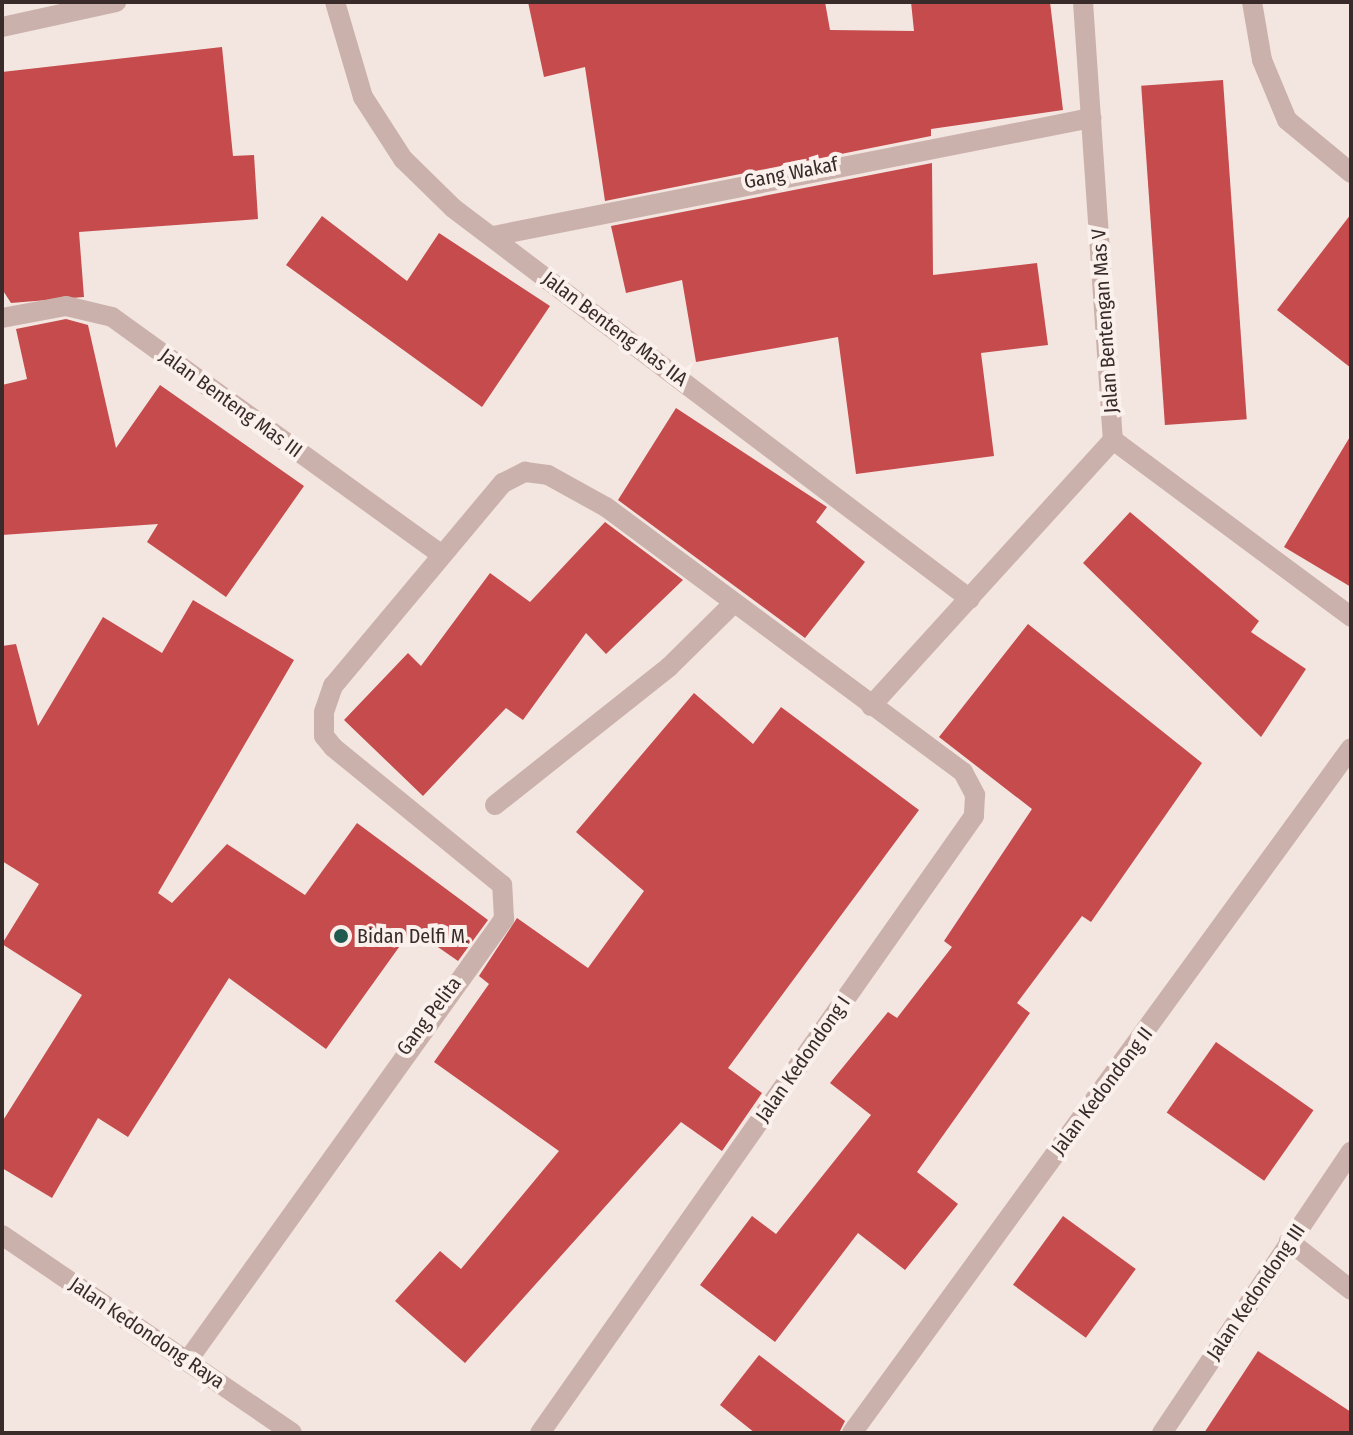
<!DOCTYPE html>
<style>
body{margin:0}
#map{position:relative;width:1353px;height:1435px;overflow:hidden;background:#f3e5e0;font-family:"Fira Sans Condensed",sans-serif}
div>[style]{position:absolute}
.building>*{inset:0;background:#c54b4d;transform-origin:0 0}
.minor>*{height:20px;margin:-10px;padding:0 10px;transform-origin:10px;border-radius:10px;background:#cbb1ab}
.dots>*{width:22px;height:22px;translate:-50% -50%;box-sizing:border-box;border:4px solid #faf0ec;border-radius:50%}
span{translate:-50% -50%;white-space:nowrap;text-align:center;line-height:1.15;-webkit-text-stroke:8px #faf0ec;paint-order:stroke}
.street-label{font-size:20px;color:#392b2a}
.poi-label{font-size:20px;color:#392b2a}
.left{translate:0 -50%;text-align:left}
.frame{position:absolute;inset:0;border:4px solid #392b2a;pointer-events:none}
</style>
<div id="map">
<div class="building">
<i style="clip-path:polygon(528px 2px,825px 2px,830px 30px,914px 31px,911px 2px,1050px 2px,1063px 110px,931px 129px,931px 136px,605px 201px,585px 67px,544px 77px)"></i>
<i style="clip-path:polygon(222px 47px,233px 156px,254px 155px,258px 219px,79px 232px,84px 297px,11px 303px,2px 289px,2px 72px)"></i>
<i style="left:1223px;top:80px;width:340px;height:82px;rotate:86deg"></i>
<i style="clip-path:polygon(932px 163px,933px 275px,1037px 263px,1048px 345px,981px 353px,994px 456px,856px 474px,838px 337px,696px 362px,682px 280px,626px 293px,611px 226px)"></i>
<i style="clip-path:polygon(1351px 214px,1351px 368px,1277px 310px)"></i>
<i style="clip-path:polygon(322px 216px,407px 281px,439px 233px,550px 306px,482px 407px,286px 265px)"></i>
<i style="clip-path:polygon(66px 319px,88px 325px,116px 448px,160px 385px,304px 486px,226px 597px,147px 542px,158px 524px,2px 535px,2px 385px,27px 379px,16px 329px)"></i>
<i style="clip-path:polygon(676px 408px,827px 507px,816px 522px,865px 562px,805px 638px,618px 500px)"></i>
<i style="clip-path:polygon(1351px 435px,1351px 587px,1284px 547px)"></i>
<i style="clip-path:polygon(1130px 512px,1259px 621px,1251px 632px,1306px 669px,1261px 737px,1083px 563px)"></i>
<i style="clip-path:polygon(605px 522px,683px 580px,606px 654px,586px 633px,523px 720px,506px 708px,423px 796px,344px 720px,408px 653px,421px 666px,490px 573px,530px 602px)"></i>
<i style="clip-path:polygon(193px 600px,294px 660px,158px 893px,172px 903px,227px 844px,305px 895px,357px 823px,488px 920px,458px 961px,412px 929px,326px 1049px,229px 978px,128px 1137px,98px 1118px,52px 1198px,2px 1168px,2px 1122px,82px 995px,2px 944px,39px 884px,2px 861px,2px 646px,16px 644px,38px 726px,103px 617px,162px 653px)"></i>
<i style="clip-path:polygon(1028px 624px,1202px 763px,1091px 922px,1082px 916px,1017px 1003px,1030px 1013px,917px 1172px,958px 1204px,905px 1270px,858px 1233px,775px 1342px,700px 1285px,752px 1216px,776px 1234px,871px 1115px,830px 1083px,888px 1012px,897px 1018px,952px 947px,944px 941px,1032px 809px,939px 737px)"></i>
<i style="clip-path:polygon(694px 693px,753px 744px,781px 707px,919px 810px,728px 1068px,762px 1093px,722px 1151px,681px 1122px,465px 1363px,395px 1301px,440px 1251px,461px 1269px,559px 1151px,434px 1062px,489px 984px,479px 976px,517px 918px,588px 968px,644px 891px,576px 832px)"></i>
<i style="left:1216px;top:1042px;width:119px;height:86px;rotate:35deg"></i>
<i style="left:1063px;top:1216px;width:90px;height:85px;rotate:36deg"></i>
<i style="clip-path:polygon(1258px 1351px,1351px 1412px,1351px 1433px,1204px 1433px)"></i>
<i style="clip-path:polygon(759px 1355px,845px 1421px,839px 1433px,755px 1433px,720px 1405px)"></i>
</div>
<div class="minor">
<i style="left:335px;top:2px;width:99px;rotate:73.6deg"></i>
<i style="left:363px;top:97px;width:74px;rotate:57.2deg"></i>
<i style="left:403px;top:159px;width:70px;rotate:44.4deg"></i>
<i style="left:453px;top:208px;width:648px;rotate:37.1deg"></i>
<i style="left:1083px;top:2px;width:439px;rotate:86.1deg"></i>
<i style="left:1113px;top:440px;width:297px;rotate:36.6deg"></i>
<i style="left:1252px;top:2px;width:59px;rotate:80.2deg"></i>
<i style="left:1262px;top:60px;width:65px;rotate:67.4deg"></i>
<i style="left:1287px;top:120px;width:83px;rotate:39.6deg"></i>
<i style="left:2px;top:27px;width:117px;rotate:-12.4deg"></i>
<i style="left:493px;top:236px;width:610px;rotate:-11.16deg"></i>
<i style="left:2px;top:318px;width:65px;rotate:-10.6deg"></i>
<i style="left:66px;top:306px;width:47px;rotate:13.4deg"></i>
<i style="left:112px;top:317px;width:407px;rotate:35.8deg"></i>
<i style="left:871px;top:706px;width:360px;rotate:-47.7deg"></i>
<i style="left:495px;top:805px;width:222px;rotate:-38.4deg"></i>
<i style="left:669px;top:667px;width:91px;rotate:-44.6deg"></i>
<i style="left:2px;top:1235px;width:351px;rotate:34.3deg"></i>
<i style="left:1289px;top:1241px;width:79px;rotate:38.3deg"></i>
<i style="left:188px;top:1360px;width:543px;rotate:-54.38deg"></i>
<i style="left:504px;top:919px;width:34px;rotate:-93deg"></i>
<i style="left:502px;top:885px;width:218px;rotate:-140.8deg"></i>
<i style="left:333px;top:747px;width:14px;rotate:-129deg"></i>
<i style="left:324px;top:736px;width:24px;rotate:-90deg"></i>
<i style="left:324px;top:712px;width:28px;rotate:-71deg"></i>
<i style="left:333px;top:686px;width:265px;rotate:-50.1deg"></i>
<i style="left:503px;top:483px;width:25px;rotate:-27deg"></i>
<i style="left:525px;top:472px;width:23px;rotate:7deg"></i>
<i style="left:548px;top:475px;width:66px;rotate:28.9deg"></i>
<i style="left:606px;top:507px;width:445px;rotate:36.6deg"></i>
<i style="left:963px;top:772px;width:26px;rotate:62deg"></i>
<i style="left:975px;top:795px;width:21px;rotate:93deg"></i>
<i style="left:974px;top:816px;width:754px;rotate:125.12deg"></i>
<i style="left:852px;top:1433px;width:847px;rotate:-53.93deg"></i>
<i style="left:1162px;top:1433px;width:339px;rotate:-56.1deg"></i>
</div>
<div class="dots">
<i style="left:341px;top:936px;background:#1f5b4f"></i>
</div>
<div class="street-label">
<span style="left:791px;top:173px;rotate:-11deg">Gang Wakaf</span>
<span style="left:1105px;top:321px;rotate:-94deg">Jalan Bentengan Mas V</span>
<span style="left:615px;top:329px;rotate:37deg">Jalan Benteng Mas IIA</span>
<span style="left:231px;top:403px;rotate:36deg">Jalan Benteng Mas III</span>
<span style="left:429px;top:1016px;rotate:-53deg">Gang Pelita</span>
<span style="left:803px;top:1059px;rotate:-55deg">Jalan Kedondong I</span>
<span style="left:1102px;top:1091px;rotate:-53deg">Jalan Kedondong II</span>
<span style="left:1256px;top:1292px;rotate:-56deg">Jalan Kedondong III</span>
<span style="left:147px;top:1333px;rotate:34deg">Jalan Kedondong Raya</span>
</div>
<div class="poi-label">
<span class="left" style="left:357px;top:936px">Bidan Delfi M.</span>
</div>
<div class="frame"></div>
</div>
